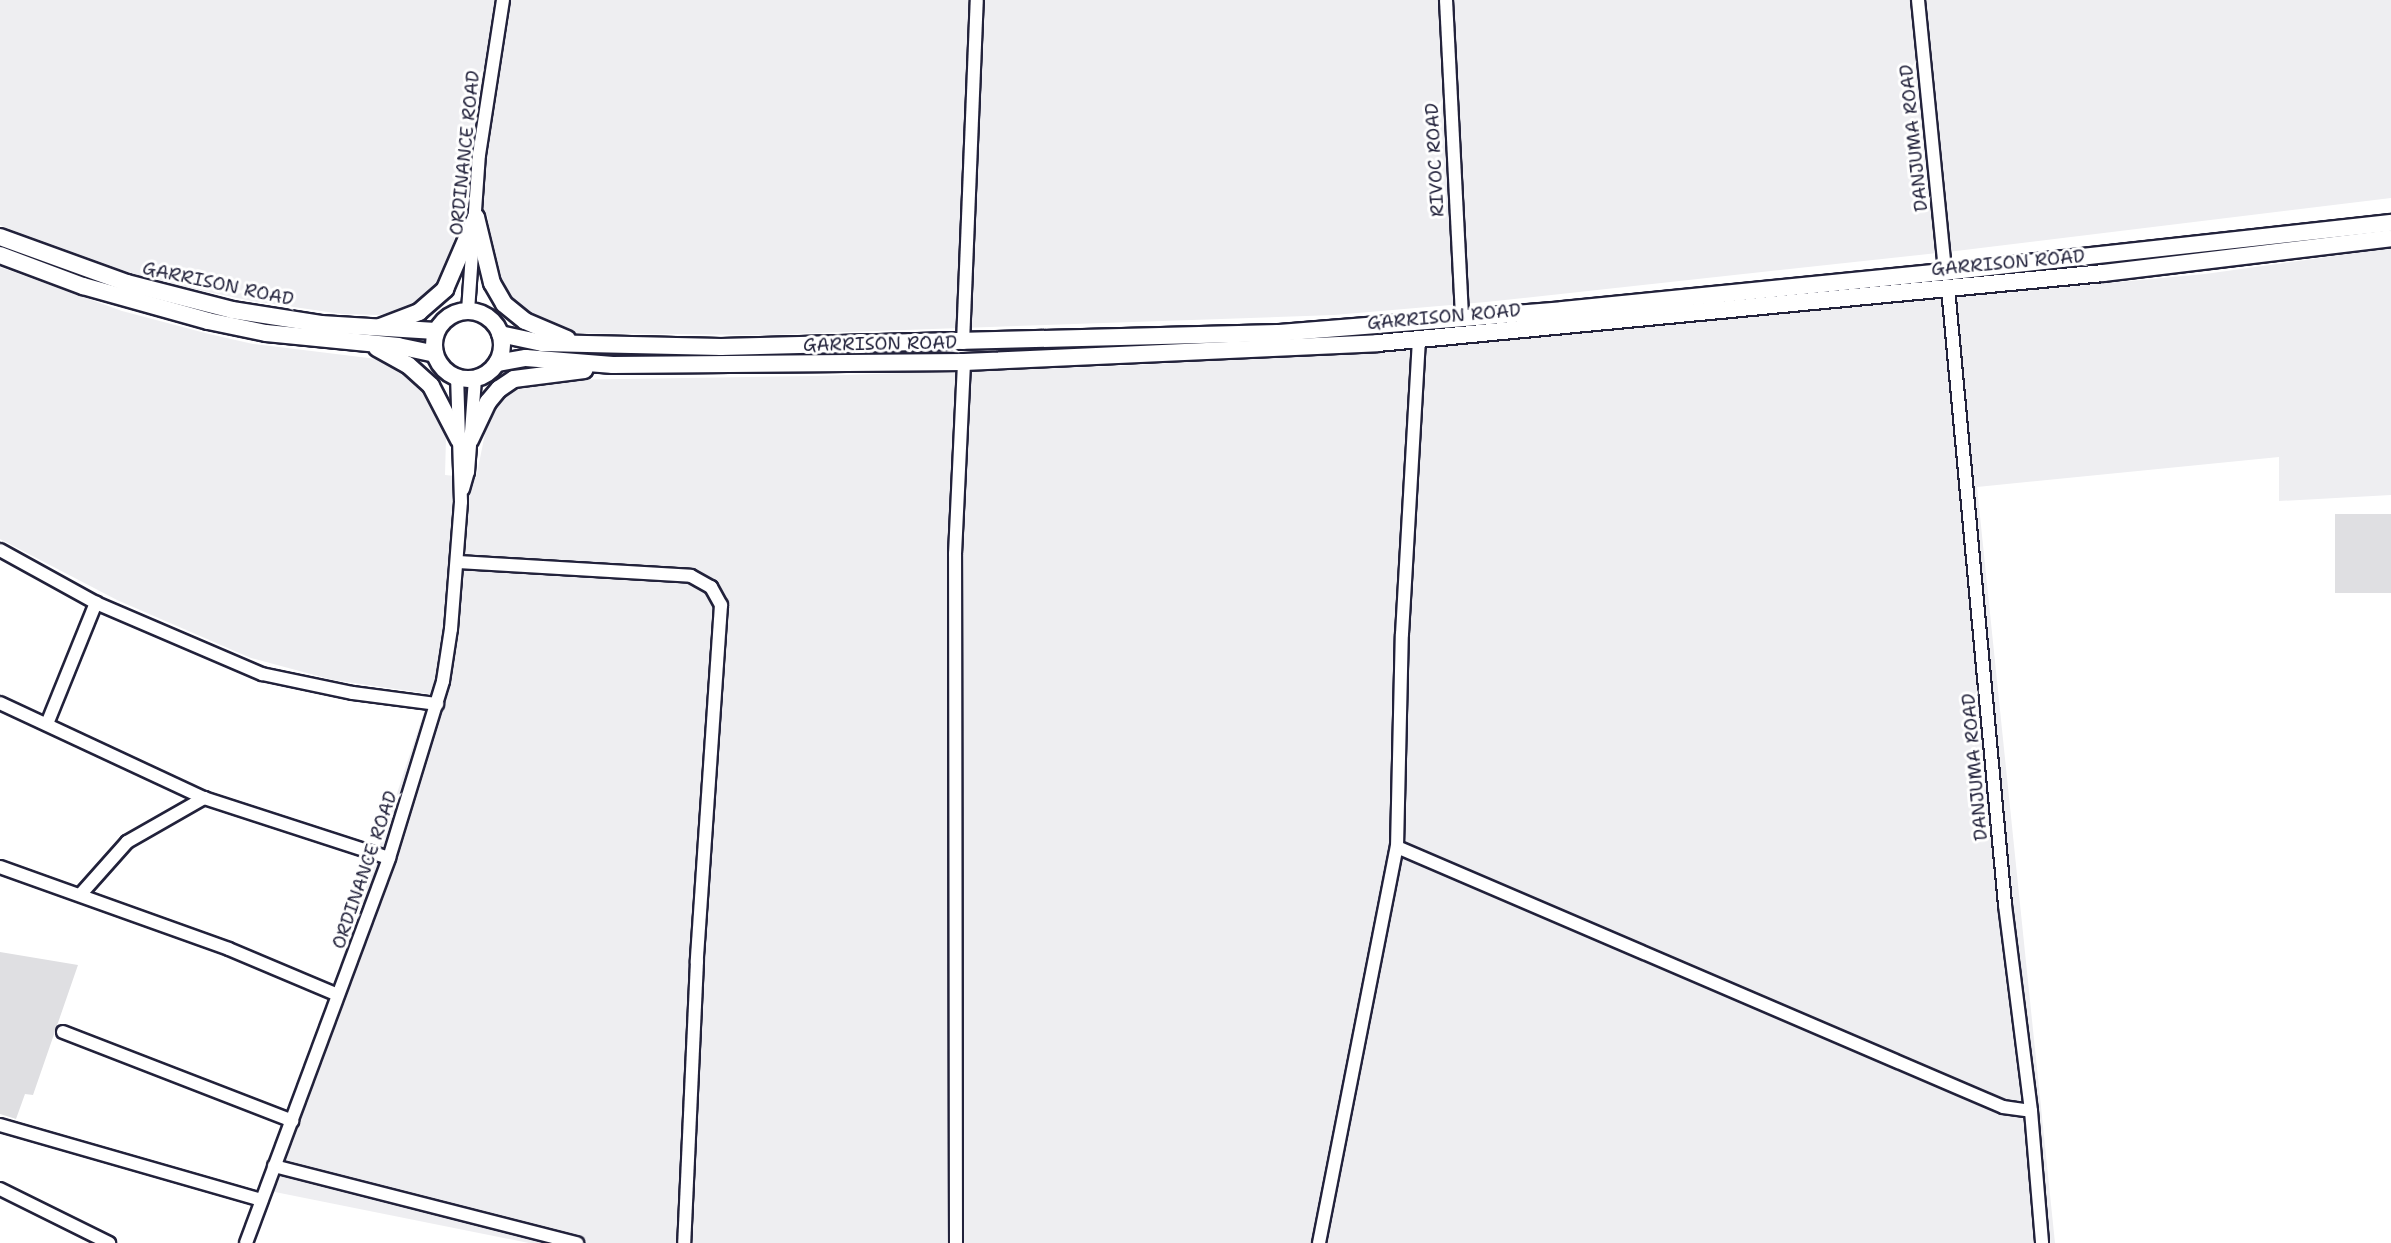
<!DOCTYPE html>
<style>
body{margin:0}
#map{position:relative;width:2391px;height:1243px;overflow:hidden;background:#fff;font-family:"Shantell Sans",sans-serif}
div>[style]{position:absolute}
.built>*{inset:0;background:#eeeef1}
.green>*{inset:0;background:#dfdfe2;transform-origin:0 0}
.roads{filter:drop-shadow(2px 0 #22223b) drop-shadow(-2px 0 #22223b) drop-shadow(0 2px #22223b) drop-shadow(0 -2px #22223b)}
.minor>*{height:12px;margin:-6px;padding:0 6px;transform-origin:6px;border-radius:6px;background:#fff}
.major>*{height:16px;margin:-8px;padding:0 8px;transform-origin:8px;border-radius:8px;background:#fff}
.major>.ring{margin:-8px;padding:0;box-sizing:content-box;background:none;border:16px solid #fff;border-radius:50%}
span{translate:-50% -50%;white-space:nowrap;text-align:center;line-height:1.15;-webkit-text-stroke:6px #fff;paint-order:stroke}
.street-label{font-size:18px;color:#22223b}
</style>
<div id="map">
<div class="built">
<i style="clip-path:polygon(0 0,2391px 0,2391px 198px,1956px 251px,1486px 302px,1334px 315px,760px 335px,571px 333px,530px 318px,500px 285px,489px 244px,488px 216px,459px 213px,451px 256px,435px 287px,411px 307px,379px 315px,342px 314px,252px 301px,165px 283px,74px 256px,0 225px)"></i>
<i style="clip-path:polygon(2391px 248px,2391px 495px,2279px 501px,2279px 457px,1977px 487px,2055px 1243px,529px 1243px,265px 1190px,430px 694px,333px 680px,251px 658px,117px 600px,0 539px,0 267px,122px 311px,209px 334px,253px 344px,377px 359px,407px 375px,424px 390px,433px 405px,446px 438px,445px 475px,476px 478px,489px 414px,511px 390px,526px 383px,559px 380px,815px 376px,1120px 366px,1389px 351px,2205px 274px)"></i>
</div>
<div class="green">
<i style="left:2391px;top:514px;width:79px;height:56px;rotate:90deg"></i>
<i style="clip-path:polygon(0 952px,78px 965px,33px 1095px,25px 1094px,16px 1119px,0 1114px)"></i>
</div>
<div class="roads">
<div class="minor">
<i style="left:1446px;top:0;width:319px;rotate:87.1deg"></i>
<i style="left:1918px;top:0;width:273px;rotate:84.3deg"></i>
<i style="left:1948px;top:288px;width:620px;rotate:84.72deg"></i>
<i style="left:2005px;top:905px;width:208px;rotate:82.8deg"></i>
<i style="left:2031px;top:1111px;width:132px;rotate:85.2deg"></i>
<i style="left:468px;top:311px;width:156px;rotate:-86deg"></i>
<i style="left:479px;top:155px;width:157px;rotate:-81.2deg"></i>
<i style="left:963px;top:343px;width:343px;rotate:-87.7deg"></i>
<i style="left:463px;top:489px;width:18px;rotate:-74deg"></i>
<i style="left:468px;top:472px;width:94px;rotate:-85.7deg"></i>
<i style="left:0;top:550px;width:110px;rotate:28.9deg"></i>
<i style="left:96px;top:603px;width:181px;rotate:23.2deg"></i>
<i style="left:262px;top:674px;width:93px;rotate:11.8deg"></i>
<i style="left:353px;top:693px;width:85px;rotate:7.5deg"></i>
<i style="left:458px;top:562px;width:233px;rotate:3.4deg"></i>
<i style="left:691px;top:576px;width:23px;rotate:29deg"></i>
<i style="left:711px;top:587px;width:21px;rotate:61deg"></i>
<i style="left:721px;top:605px;width:357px;rotate:93.9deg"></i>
<i style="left:697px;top:961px;width:282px;rotate:92.6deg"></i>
<i style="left:0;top:703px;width:225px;rotate:25deg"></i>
<i style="left:204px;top:798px;width:194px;rotate:18deg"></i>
<i style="left:47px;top:724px;width:131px;rotate:-68deg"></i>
<i style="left:1397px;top:847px;width:659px;rotate:23.22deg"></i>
<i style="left:2003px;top:1107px;width:28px;rotate:8deg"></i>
<i style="left:0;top:867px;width:243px;rotate:19.7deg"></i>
<i style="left:229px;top:949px;width:118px;rotate:22.9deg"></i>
<i style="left:80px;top:895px;width:71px;rotate:-48.4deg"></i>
<i style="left:127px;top:842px;width:89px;rotate:-29.7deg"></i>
<i style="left:63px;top:1032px;width:246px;rotate:21.2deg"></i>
<i style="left:0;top:1125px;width:272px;rotate:16deg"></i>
<i style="left:274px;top:1166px;width:313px;rotate:14.3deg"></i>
<i style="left:0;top:1189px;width:122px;rotate:26.4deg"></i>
<i style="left:246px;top:1243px;width:411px;rotate:-69.6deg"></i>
<i style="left:389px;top:858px;width:185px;rotate:-73deg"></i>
<i style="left:443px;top:681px;width:53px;rotate:-81.3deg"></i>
<i style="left:451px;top:629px;width:127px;rotate:-85.5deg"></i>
<i style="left:461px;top:502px;width:125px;rotate:-91.8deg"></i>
<i style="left:956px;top:1243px;width:689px;rotate:-90.08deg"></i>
<i style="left:955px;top:554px;width:192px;rotate:-87.3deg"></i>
<i style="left:1319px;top:1243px;width:404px;rotate:-78.9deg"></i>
<i style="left:1397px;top:847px;width:213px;rotate:-88.7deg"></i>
<i style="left:1402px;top:634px;width:294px;rotate:-86.7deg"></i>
</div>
<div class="major">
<i style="left:476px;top:217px;width:68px;rotate:76.4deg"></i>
<i style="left:492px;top:283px;width:24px;rotate:60deg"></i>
<i style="left:504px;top:304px;width:27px;rotate:39deg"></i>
<i style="left:525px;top:321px;width:46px;rotate:23.2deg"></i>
<i style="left:0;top:237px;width:135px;rotate:19.9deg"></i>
<i style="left:127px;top:283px;width:108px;rotate:14.4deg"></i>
<i style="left:232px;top:310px;width:90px;rotate:8.9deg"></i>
<i style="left:321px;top:324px;width:115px;rotate:3.5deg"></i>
<i style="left:0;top:255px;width:89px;rotate:20.5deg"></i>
<i style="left:83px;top:286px;width:130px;rotate:15.6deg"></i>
<i style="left:208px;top:321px;width:59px;rotate:11.7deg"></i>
<i style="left:266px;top:333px;width:133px;rotate:5.6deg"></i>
<i style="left:398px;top:346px;width:38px;rotate:12deg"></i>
<i class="ring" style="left:434px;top:311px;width:52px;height:52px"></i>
<i style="left:380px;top:327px;width:42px;rotate:-21deg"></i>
<i style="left:419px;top:312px;width:35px;rotate:-41deg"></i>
<i style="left:445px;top:289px;width:78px;rotate:-66.7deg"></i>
<i style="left:500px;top:334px;width:43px;rotate:12.1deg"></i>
<i style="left:542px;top:343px;width:179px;rotate:1.3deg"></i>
<i style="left:721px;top:347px;width:557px;rotate:-1.44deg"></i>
<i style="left:1278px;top:333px;width:286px;rotate:-4.6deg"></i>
<i style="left:1563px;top:310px;width:384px;rotate:-5.7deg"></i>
<i style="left:1945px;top:272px;width:449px;rotate:-6.3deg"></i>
<i style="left:377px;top:348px;width:35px;rotate:29deg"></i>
<i style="left:408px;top:365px;width:31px;rotate:42deg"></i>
<i style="left:431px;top:386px;width:61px;rotate:62.6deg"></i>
<i style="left:497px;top:363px;width:29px;rotate:-10deg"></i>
<i style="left:526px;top:358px;width:87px;rotate:4.6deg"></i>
<i style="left:613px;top:365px;width:351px;rotate:-0.5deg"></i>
<i style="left:964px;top:362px;width:414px;rotate:-2.6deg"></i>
<i style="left:1378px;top:343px;width:728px;rotate:-5.51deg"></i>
<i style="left:2103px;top:273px;width:290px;rotate:-6.9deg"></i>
<i style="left:470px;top:440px;width:42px;rotate:-64.7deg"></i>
<i style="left:488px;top:402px;width:17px;rotate:-50deg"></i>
<i style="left:499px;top:389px;width:18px;rotate:-34deg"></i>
<i style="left:514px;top:379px;width:71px;rotate:-7.3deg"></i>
</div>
</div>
<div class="street-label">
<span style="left:1914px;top:138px;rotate:-96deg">DANJUMA ROAD</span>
<span style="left:465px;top:153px;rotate:-84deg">ORDINANCE ROAD</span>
<span style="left:1435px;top:160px;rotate:-93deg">RIVOC ROAD</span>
<span style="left:2008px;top:263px;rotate:-5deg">GARRISON ROAD</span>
<span style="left:218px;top:284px;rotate:12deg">GARRISON ROAD</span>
<span style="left:1444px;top:317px;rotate:-5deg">GARRISON ROAD</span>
<span style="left:880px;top:344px;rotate:-1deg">GARRISON ROAD</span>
<span style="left:1975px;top:767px;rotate:-95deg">DANJUMA ROAD</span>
<span style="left:365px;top:870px;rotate:-71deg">ORDINANCE ROAD</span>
</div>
</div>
